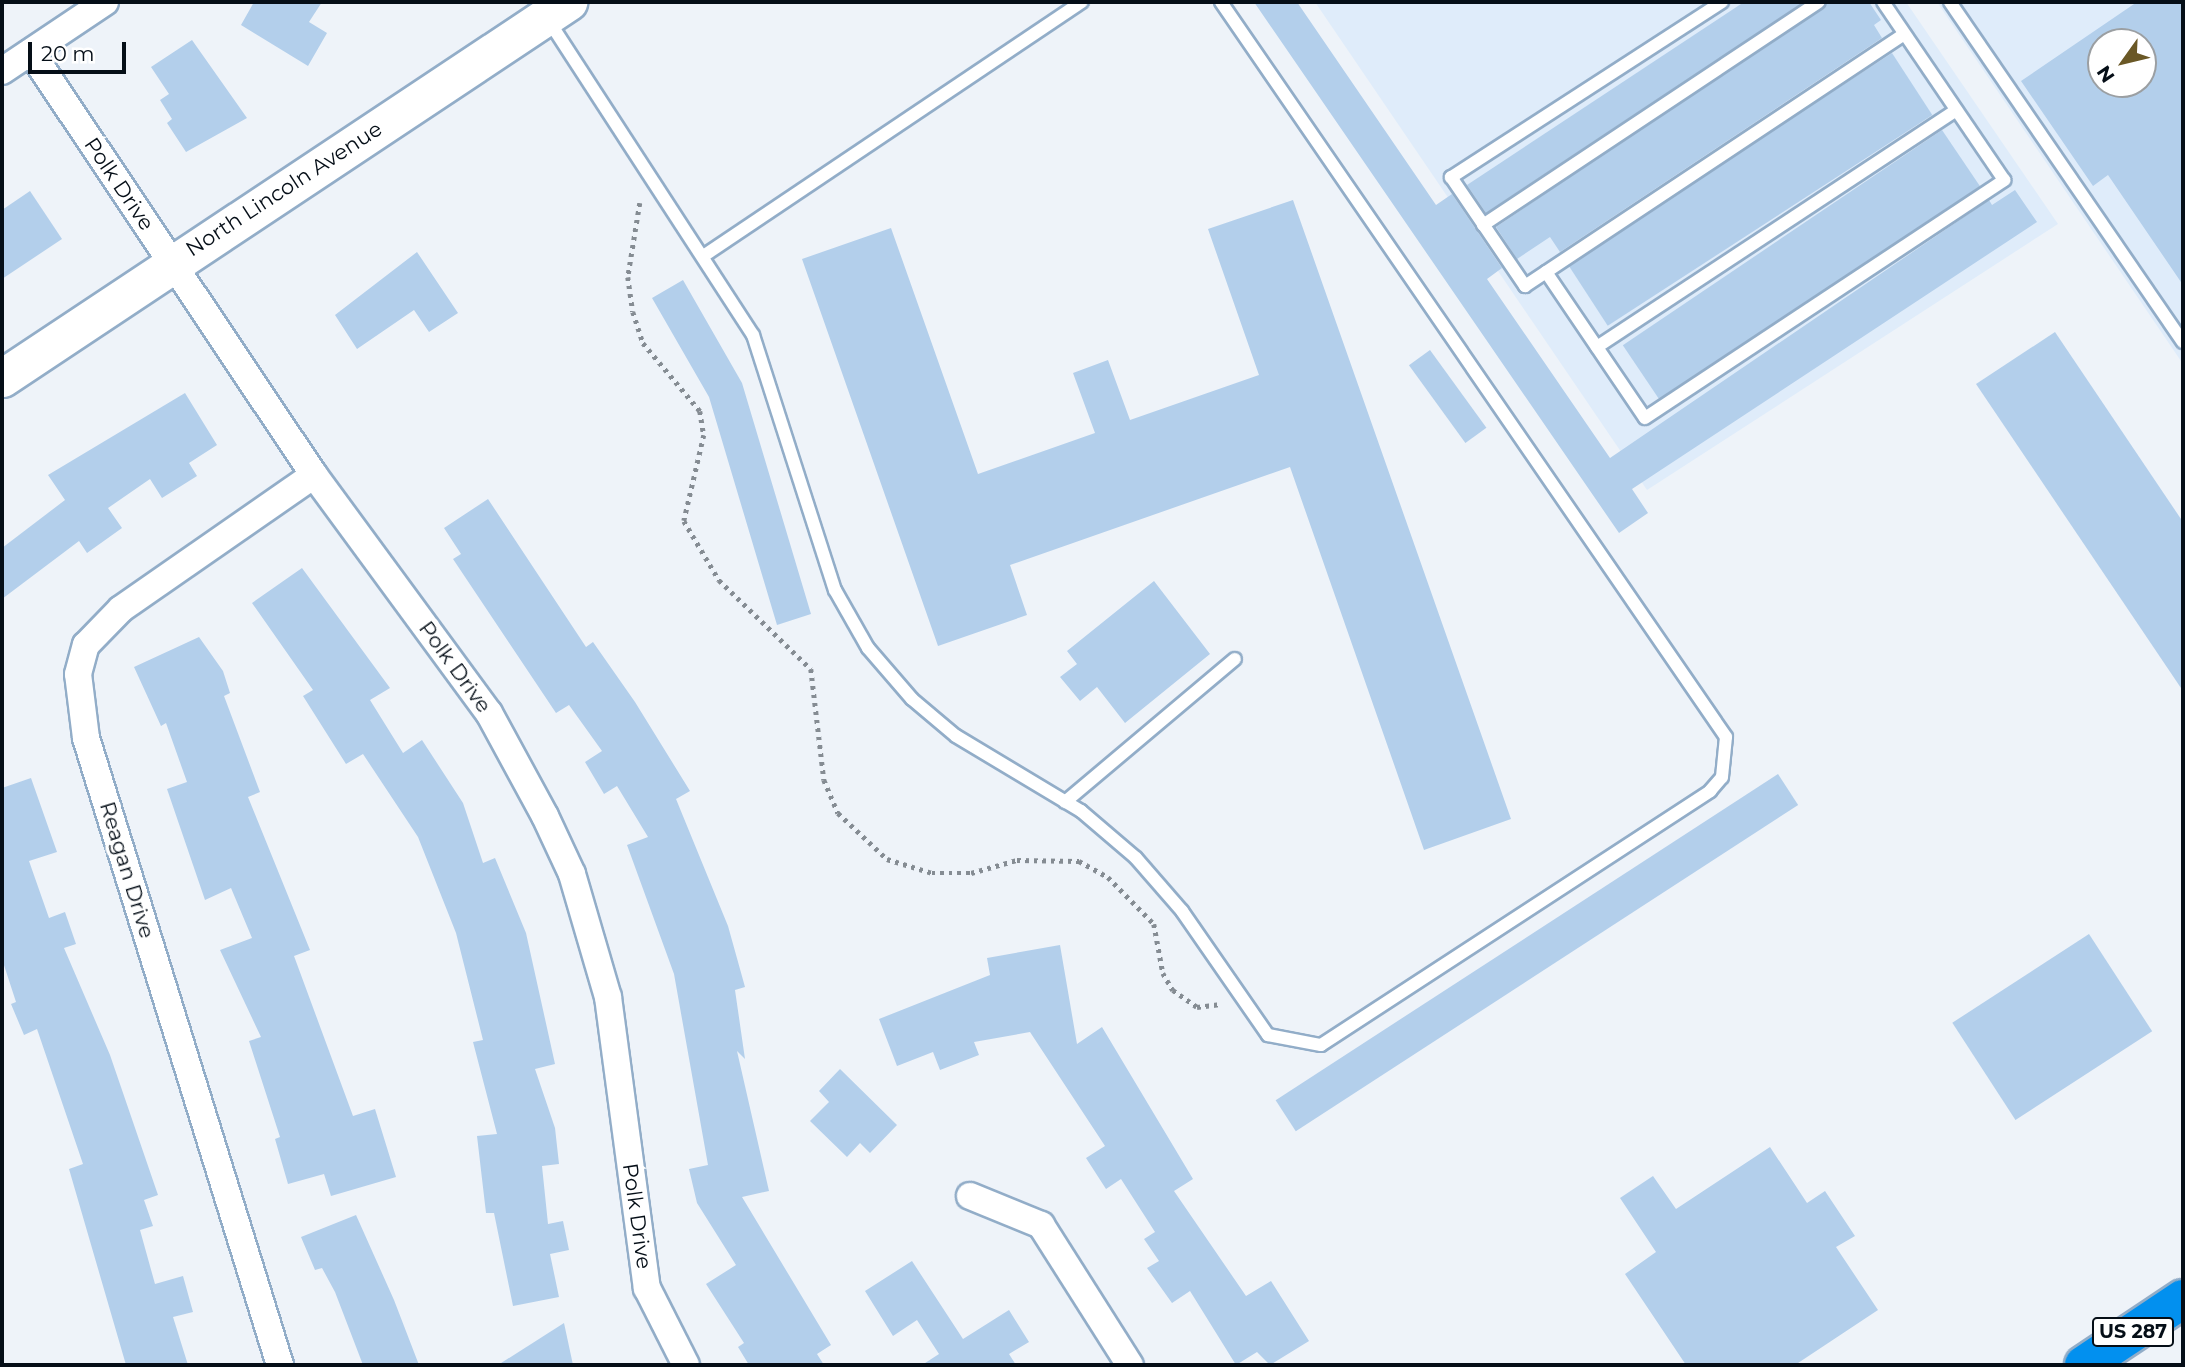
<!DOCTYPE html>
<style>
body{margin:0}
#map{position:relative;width:2185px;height:1367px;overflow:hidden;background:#eef3f9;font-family:Montserrat,sans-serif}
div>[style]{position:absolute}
.built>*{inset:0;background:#dfecfa}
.building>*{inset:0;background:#b3cfeb;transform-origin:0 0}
.path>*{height:4.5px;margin-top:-2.25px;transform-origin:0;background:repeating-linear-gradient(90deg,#858c93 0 3.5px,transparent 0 8.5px)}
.roads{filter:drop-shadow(2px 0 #92adc8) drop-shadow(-2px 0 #92adc8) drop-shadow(0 2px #92adc8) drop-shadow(0 -2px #92adc8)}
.lane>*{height:12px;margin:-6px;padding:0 6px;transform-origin:6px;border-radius:6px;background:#fff}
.street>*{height:26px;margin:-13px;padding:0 13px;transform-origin:13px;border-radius:13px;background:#fff}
.secondary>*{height:37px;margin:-18.5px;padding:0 18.5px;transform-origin:18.5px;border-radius:18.5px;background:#fff}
.highway>*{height:38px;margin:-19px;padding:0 19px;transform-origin:19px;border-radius:19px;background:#0290ef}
span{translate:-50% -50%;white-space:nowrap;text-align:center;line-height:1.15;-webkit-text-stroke:7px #fff;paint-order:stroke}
.shield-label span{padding:2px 5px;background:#fff;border:2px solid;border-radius:5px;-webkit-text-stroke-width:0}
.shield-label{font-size:19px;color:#050e17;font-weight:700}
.street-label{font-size:21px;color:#050e17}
.frame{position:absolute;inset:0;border:4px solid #050e17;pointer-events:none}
.north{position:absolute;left:2087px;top:28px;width:70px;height:70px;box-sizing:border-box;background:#fff;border:2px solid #9b9fa2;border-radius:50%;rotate:236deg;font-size:19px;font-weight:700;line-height:28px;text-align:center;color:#050e17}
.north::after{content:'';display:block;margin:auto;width:24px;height:32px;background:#6a5826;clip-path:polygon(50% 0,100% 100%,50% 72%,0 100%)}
.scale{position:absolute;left:28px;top:42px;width:98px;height:32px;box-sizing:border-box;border:4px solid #050e17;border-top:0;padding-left:9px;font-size:21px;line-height:24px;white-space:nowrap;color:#050e17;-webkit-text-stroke:5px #fff;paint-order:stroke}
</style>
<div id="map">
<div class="built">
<i style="clip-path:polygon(1315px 2px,1906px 2px,2058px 224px,1647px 490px)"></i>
<i style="clip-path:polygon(evenodd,1937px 2px,2183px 2px,2183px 364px,1937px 2px,2101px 42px,2143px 42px,2143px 84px,2101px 84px,2101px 42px)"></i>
</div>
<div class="building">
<i style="clip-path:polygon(254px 2px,322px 2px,309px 22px,327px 33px,308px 66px,241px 25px)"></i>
<i style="clip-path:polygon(1254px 2px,1297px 2px,1436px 205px,1452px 194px,1502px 268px,1487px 279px,1610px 458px,1989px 200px,1992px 205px,2015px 190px,2037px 222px,1632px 489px,1648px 513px,1619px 533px)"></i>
<i style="clip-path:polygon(1744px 2px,1804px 2px,1486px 213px,1467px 185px)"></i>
<i style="clip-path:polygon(1828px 2px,1869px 2px,1881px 20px,1874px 25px,1882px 38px,1560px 252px,1550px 237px,1517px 259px,1496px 227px)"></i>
<i style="clip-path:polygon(evenodd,2137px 2px,2183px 2px,2183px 285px,2108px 175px,2093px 186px,2021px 81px,2137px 2px,2101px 42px,2143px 42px,2143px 84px,2101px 84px,2101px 42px)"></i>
<i style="clip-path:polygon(192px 40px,247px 118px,186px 152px,167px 123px,172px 119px,160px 100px,169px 94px,151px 67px)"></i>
<i style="left:1892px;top:53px;width:74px;height:387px;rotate:57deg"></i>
<i style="left:1942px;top:130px;width:68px;height:385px;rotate:56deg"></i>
<i style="clip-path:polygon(30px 191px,62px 239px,2px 279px,2px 210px)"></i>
<i style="clip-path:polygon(1293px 200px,1511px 819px,1424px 850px,1290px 467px,1010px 565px,1027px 615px,938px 646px,802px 259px,891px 228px,978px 474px,1095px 433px,1073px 373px,1108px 360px,1130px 420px,1259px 375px,1208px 229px)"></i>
<i style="clip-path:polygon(417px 252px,458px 313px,429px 332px,414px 310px,357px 349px,335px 315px)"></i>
<i style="clip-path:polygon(683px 280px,742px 383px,811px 614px,777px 625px,709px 397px,652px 298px)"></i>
<i style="clip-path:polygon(2055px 332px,2183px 522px,2183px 691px,1976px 384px)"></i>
<i style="left:1430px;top:350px;width:96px;height:26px;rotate:54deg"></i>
<i style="clip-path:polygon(185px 393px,217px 445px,189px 463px,197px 476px,162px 498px,150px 479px,108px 508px,122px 528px,87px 553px,79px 541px,2px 599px,2px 548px,65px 500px,48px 475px)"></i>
<i style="clip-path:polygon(488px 499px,586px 647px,593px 642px,635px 702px,690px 791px,676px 799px,728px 926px,745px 987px,735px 990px,745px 1059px,737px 1051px,769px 1191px,742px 1197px,831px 1345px,817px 1354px,824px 1365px,749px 1365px,738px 1347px,744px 1343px,706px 1284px,736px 1265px,697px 1203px,689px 1169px,708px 1165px,674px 974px,627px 845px,648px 837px,617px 786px,604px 794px,585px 762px,602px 751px,569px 705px,556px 713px,453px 559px,461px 554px,444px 528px)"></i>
<i style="clip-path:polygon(302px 568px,390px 688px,370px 700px,403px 753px,422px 740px,463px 803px,483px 863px,495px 858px,526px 933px,555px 1064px,535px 1069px,555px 1128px,559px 1164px,542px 1166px,548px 1224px,563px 1221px,569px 1250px,550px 1254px,559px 1297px,513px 1306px,494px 1213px,486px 1213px,477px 1136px,497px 1134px,473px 1042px,483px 1040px,456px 933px,418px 837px,363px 754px,346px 764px,303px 696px,313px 690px,252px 603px)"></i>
<i style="clip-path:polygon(1154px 581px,1210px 654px,1125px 723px,1097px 687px,1080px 701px,1060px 677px,1077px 664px,1067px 651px)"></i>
<i style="clip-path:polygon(199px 637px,223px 671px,230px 693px,224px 696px,260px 792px,248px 797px,310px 950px,294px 956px,353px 1116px,375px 1109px,396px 1177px,331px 1196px,324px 1174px,288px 1184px,275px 1139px,280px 1137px,249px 1041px,261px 1037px,220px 950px,252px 938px,231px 888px,205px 900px,167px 789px,187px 782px,166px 723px,161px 726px,134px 667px)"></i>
<i style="left:1778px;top:774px;width:37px;height:599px;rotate:57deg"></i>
<i style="clip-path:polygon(31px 778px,57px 852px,29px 861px,49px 918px,65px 912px,76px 944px,64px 948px,110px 1055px,158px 1195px,144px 1200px,153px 1226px,140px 1230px,155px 1284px,183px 1276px,193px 1312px,173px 1317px,188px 1365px,126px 1365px,69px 1169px,83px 1164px,37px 1029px,24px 1035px,11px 1004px,16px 1002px,2px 959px,2px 788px)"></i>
<i style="left:2089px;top:934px;width:116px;height:163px;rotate:57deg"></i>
<i style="clip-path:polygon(1060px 945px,1077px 1044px,1102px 1027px,1193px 1179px,1174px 1191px,1246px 1296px,1271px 1281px,1309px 1341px,1270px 1365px,1257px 1352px,1236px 1365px,1190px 1291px,1172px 1303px,1147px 1268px,1159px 1261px,1144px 1239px,1155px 1232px,1121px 1179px,1106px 1189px,1086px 1158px,1105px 1146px,1030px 1032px,974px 1042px,979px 1055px,940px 1070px,933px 1052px,897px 1066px,879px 1019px,990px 975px,987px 958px)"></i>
<i style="clip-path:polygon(840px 1069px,897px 1125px,870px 1153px,860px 1143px,847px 1157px,810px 1121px,829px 1102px,819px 1091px)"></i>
<i style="clip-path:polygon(1770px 1147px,1807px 1203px,1825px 1191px,1855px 1236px,1836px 1247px,1878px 1310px,1795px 1365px,1686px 1365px,1625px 1274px,1656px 1252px,1620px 1198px,1653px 1176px,1676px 1209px)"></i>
<i style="clip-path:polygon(356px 1215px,394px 1300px,419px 1365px,363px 1365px,335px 1292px,322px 1268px,315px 1270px,301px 1237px)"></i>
<i style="clip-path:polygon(912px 1261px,963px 1339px,1009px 1310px,1029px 1342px,1009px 1354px,1016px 1365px,922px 1365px,939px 1354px,917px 1320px,893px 1336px,865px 1291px)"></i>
<i style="clip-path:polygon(564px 1323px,573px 1365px,498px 1365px)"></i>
</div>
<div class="path">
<i style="left:640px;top:203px;width:75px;rotate:99.2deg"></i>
<i style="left:628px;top:277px;width:35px;rotate:82deg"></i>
<i style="left:633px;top:312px;width:33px;rotate:72deg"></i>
<i style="left:643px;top:343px;width:89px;rotate:50deg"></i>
<i style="left:700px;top:411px;width:24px;rotate:81deg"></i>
<i style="left:704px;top:435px;width:88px;rotate:103.1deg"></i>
<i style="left:684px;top:521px;width:69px;rotate:59.3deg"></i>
<i style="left:719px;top:580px;width:128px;rotate:44.1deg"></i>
<i style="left:811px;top:669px;width:112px;rotate:83.3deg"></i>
<i style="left:824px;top:780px;width:36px;rotate:67deg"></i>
<i style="left:838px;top:813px;width:67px;rotate:43.2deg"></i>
<i style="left:887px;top:859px;width:47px;rotate:17.3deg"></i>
<i style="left:932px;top:873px;width:39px"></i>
<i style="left:971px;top:873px;width:48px;rotate:-15.8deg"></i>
<i style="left:1017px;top:860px;width:62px;rotate:0.9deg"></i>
<i style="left:1079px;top:861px;width:33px;rotate:29deg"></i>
<i style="left:1108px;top:877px;width:66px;rotate:45.6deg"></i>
<i style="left:1154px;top:924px;width:50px;rotate:79.6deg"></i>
<i style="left:1163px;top:973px;width:20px;rotate:60deg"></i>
<i style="left:1173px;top:990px;width:29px;rotate:35deg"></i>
<i style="left:1197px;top:1007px;width:24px;rotate:-7deg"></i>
</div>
<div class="roads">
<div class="lane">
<i style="left:1722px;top:2px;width:323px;rotate:147.1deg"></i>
<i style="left:1451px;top:177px;width:132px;rotate:55.8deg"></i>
<i style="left:1525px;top:286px;width:455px;rotate:-33.6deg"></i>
<i style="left:1950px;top:2px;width:412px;rotate:55.6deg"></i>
<i style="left:547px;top:18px;width:378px;rotate:57deg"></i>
<i style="left:753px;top:335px;width:268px;rotate:72.2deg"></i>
<i style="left:835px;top:590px;width:67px;rotate:60.4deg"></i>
<i style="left:868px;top:648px;width:67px;rotate:49.2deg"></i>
<i style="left:912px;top:699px;width:57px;rotate:40.1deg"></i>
<i style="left:956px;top:736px;width:146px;rotate:31deg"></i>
<i style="left:1081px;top:811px;width:72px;rotate:40.5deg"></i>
<i style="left:1136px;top:858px;width:70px;rotate:49deg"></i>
<i style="left:1182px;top:911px;width:151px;rotate:55.3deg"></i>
<i style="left:1268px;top:1035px;width:54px;rotate:10.7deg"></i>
<i style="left:1321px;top:1045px;width:465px;rotate:-33.1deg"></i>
<i style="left:1710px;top:791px;width:18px;rotate:-49deg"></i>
<i style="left:1722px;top:777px;width:40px;rotate:-84.3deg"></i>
<i style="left:1726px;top:737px;width:892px;rotate:-124.49deg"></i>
<i style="left:1483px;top:225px;width:403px;rotate:-33.6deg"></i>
<i style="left:705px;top:255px;width:454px;rotate:-33.9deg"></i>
<i style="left:1546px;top:272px;width:176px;rotate:55.9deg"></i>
<i style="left:1645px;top:418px;width:431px;rotate:-33.5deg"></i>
<i style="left:2004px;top:180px;width:215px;rotate:-124.2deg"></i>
<i style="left:1597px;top:347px;width:430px;rotate:-33.4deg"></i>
<i style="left:1065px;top:802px;width:222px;rotate:-40.1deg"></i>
</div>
<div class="street">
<i style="left:31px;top:52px;width:509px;rotate:56.22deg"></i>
<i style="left:314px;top:475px;width:295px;rotate:53.7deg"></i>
<i style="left:489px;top:713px;width:117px;rotate:61.5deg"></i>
<i style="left:545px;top:816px;width:64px;rotate:65deg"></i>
<i style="left:572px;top:874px;width:128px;rotate:73.7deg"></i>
<i style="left:608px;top:997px;width:294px;rotate:82.4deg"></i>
<i style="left:647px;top:1288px;width:86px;rotate:63.1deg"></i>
<i style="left:2px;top:71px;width:124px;rotate:-33.8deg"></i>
<i style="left:970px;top:1196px;width:77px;rotate:22.2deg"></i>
<i style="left:1041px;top:1225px;width:166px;rotate:57.6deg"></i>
<i style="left:280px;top:1365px;width:656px;rotate:-107.19deg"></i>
<i style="left:86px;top:738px;width:64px;rotate:-97.1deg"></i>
<i style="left:78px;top:674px;width:30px;rotate:-75deg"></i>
<i style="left:86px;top:645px;width:50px;rotate:-45.8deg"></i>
<i style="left:121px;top:609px;width:235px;rotate:-34.8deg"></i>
</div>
<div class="secondary">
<i style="left:2px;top:378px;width:680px;rotate:-33.6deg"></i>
</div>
<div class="highway">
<i style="left:2084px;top:1365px;width:119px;rotate:-33.7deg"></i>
</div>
</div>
<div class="shield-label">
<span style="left:2133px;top:1332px">US 287</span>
</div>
<div class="street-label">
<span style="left:119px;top:184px;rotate:56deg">Polk Drive</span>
<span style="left:284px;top:189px;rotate:-33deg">North Lincoln Avenue</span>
<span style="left:455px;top:667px;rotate:54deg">Polk Drive</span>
<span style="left:127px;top:870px;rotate:73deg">Reagan Drive</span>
<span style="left:637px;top:1216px;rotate:82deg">Polk Drive</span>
</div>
<div class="frame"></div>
<div class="north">N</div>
<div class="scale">20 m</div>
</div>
